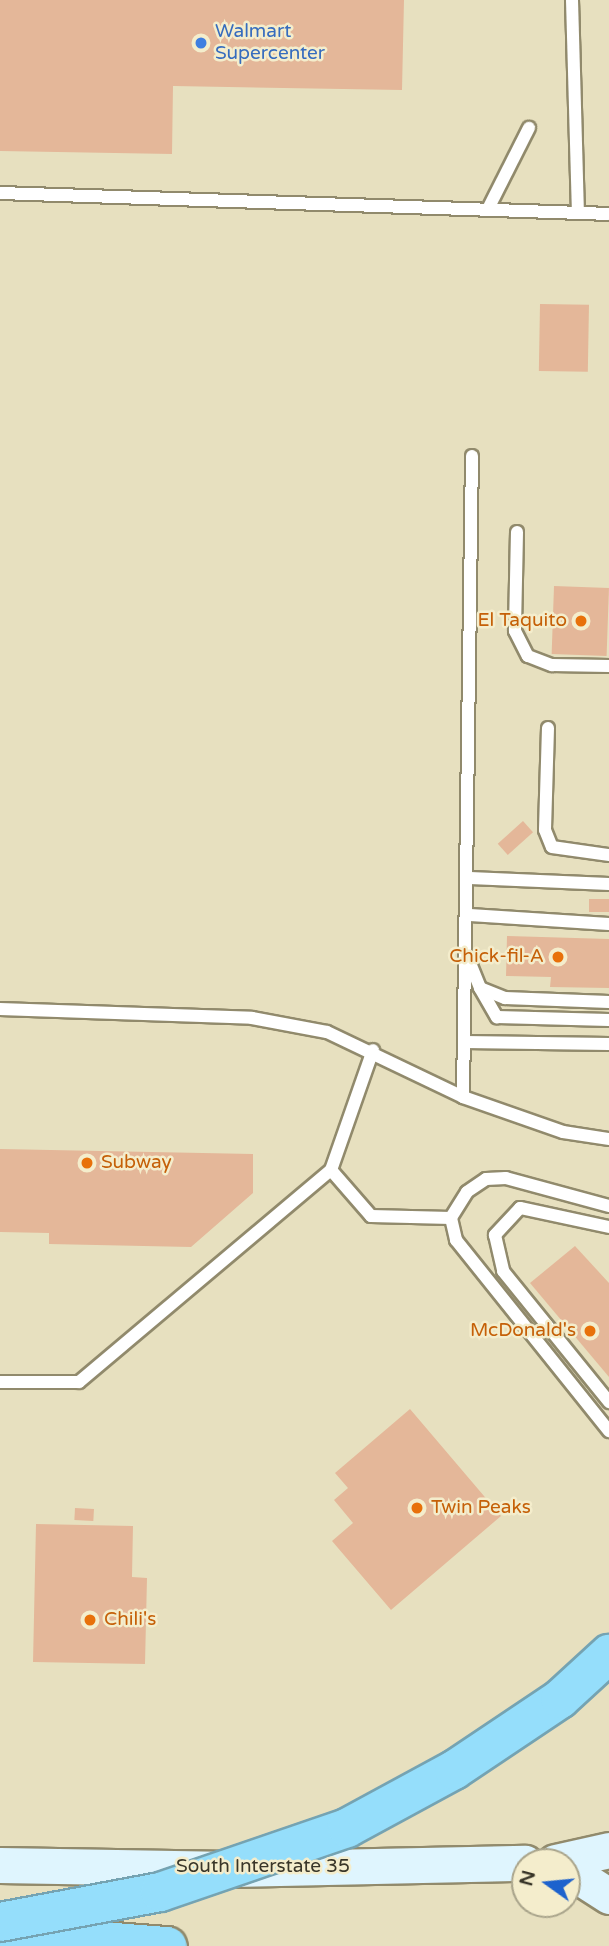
<!DOCTYPE html>
<style>
body{margin:0}
#map{position:relative;width:609px;height:1946px;overflow:hidden;background:#e7e0bf;font-family:"Varela Round",sans-serif}
div>[style]{position:absolute}
.building>*{inset:0;background:#e4b799;transform-origin:0 0}
.roads{filter:drop-shadow(2px 0 #918a6c) drop-shadow(-2px 0 #918a6c) drop-shadow(0 2px #918a6c) drop-shadow(0 -2px #918a6c)}
.lane>*{height:12px;margin:-6px;padding:0 6px;transform-origin:6px;border-radius:6px;background:#fff}
.secondary>*{height:35px;margin:-17.5px;padding:0 17.5px;transform-origin:17.5px;border-radius:17.5px;background:#dff5fe}
.highway>*{height:38px;margin:-19px;padding:0 19px;transform-origin:19px;border-radius:19px;background:#95defb}
.bridges{filter:drop-shadow(2px 0 #75a3b2) drop-shadow(-2px 0 #75a3b2) drop-shadow(0 2px #75a3b2) drop-shadow(0 -2px #75a3b2)}
.highway-bridge>*{height:38px;margin:-19px;padding:0 19px;transform-origin:19px;border-radius:19px;background:#95defb}
.dots>*{width:19px;height:19px;translate:-50% -50%;box-sizing:border-box;border:4px solid #f4edcc;border-radius:50%}
span{translate:-50% -50%;white-space:nowrap;text-align:center;line-height:1.15;-webkit-text-stroke:5px #f4edcc;paint-order:stroke}
.shop-label{font-size:19px;color:#366cbe}
.left{translate:0 -50%;text-align:left}
.food-label{font-size:19px;color:#c56008}
.right{translate:-100% -50%;text-align:right}
.street-label{font-size:19px;color:#393629}
.north{position:absolute;left:511px;top:1848px;width:70px;height:70px;box-sizing:border-box;background:#f4edcc;border:2px solid #a9a48b;border-radius:50%;rotate:285deg;font-size:19px;font-weight:700;line-height:28px;text-align:center;color:#393629}
.north::after{content:'';display:block;margin:auto;width:24px;height:32px;background:#1d62cd;clip-path:polygon(50% 0,100% 100%,50% 72%,0 100%)}
</style>
<div id="map">
<div class="building">
<i style="clip-path:polygon(0 0,404px 0,402px 90px,173px 86px,172px 154px,0 151px)"></i>
<i style="left:540px;top:304px;width:49px;height:67px;rotate:1deg"></i>
<i style="left:554px;top:586px;width:55px;height:68px;rotate:2deg"></i>
<i style="left:523px;top:821px;width:15px;height:34px;rotate:48deg"></i>
<i style="left:589px;top:899px;width:20px;height:13px"></i>
<i style="clip-path:polygon(507px 936px,609px 939px,609px 988px,550px 987px,551px 977px,506px 976px)"></i>
<i style="clip-path:polygon(0 1149px,253px 1154px,253px 1193px,191px 1247px,49px 1244px,49px 1233px,0 1232px)"></i>
<i style="clip-path:polygon(575px 1246px,609px 1283px,609px 1377px,530px 1283px)"></i>
<i style="clip-path:polygon(410px 1409px,501px 1516px,391px 1610px,332px 1541px,353px 1523px,334px 1500px,348px 1488px,335px 1473px)"></i>
<i style="left:75px;top:1508px;width:19px;height:12px;rotate:3deg"></i>
<i style="clip-path:polygon(36px 1524px,133px 1526px,132px 1577px,147px 1578px,145px 1664px,33px 1662px)"></i>
</div>
<div class="roads">
<div class="lane">
<i style="left:572px;top:0;width:213px;rotate:88.4deg"></i>
<i style="left:0;top:193px;width:609px;rotate:1.97deg"></i>
<i style="left:488px;top:209px;width:91px;rotate:-63.2deg"></i>
<i style="left:517px;top:532px;width:99px;rotate:91.2deg"></i>
<i style="left:515px;top:631px;width:28px;rotate:63deg"></i>
<i style="left:528px;top:656px;width:26px;rotate:21deg"></i>
<i style="left:552px;top:665px;width:57px;rotate:1deg"></i>
<i style="left:548px;top:728px;width:102px;rotate:91.7deg"></i>
<i style="left:545px;top:830px;width:18px;rotate:68deg"></i>
<i style="left:552px;top:847px;width:58px;rotate:8deg"></i>
<i style="left:470px;top:878px;width:139px;rotate:2.5deg"></i>
<i style="left:470px;top:915px;width:139px;rotate:3.7deg"></i>
<i style="left:470px;top:963px;width:27px;rotate:68deg"></i>
<i style="left:480px;top:988px;width:27px;rotate:22deg"></i>
<i style="left:505px;top:998px;width:104px;rotate:2.2deg"></i>
<i style="left:480px;top:988px;width:34px;rotate:60deg"></i>
<i style="left:497px;top:1017px;width:112px;rotate:1.5deg"></i>
<i style="left:0;top:1009px;width:252px;rotate:2deg"></i>
<i style="left:252px;top:1018px;width:76px;rotate:10.6deg"></i>
<i style="left:327px;top:1032px;width:151px;rotate:25.5deg"></i>
<i style="left:463px;top:1097px;width:106px;rotate:19.3deg"></i>
<i style="left:563px;top:1132px;width:47px;rotate:8.7deg"></i>
<i style="left:465px;top:1042px;width:144px;rotate:0.8deg"></i>
<i style="left:463px;top:1097px;width:641px;rotate:-89.2deg"></i>
<i style="left:331px;top:1170px;width:61px;rotate:49deg"></i>
<i style="left:371px;top:1216px;width:80px;rotate:1.4deg"></i>
<i style="left:609px;top:1206px;width:107px;rotate:-164.8deg"></i>
<i style="left:506px;top:1178px;width:20px;rotate:177deg"></i>
<i style="left:486px;top:1179px;width:23px;rotate:146deg"></i>
<i style="left:467px;top:1192px;width:31px;rotate:122deg"></i>
<i style="left:451px;top:1218px;width:23px;rotate:77deg"></i>
<i style="left:456px;top:1240px;width:245px;rotate:51.3deg"></i>
<i style="left:609px;top:1227px;width:91px;rotate:-167.9deg"></i>
<i style="left:520px;top:1208px;width:37px;rotate:133deg"></i>
<i style="left:495px;top:1235px;width:37px;rotate:77deg"></i>
<i style="left:503px;top:1271px;width:169px;rotate:51deg"></i>
<i style="left:0;top:1382px;width:79px"></i>
<i style="left:79px;top:1382px;width:329px;rotate:-40.1deg"></i>
<i style="left:331px;top:1170px;width:127px;rotate:-70.7deg"></i>
</div>
<div class="secondary">
<i style="left:555px;top:1862px;width:55px;rotate:-12.5deg"></i>
<i style="left:0;top:1865px;width:232px;rotate:1deg"></i>
<i style="left:232px;top:1869px;width:293px;rotate:-1.2deg"></i>
<i style="left:567px;top:1869px;width:50px;rotate:32.7deg"></i>
</div>
<div class="highway">
<i style="left:0;top:1933px;width:168px;rotate:4.5deg"></i>
</div>
</div>
<div class="bridges">
<div class="highway-bridge">
<i style="left:0;top:1922px;width:163px;rotate:-10.6deg"></i>
<i style="left:160px;top:1892px;width:198px;rotate:-18.9deg"></i>
<i style="left:347px;top:1828px;width:122px;rotate:-28.5deg"></i>
<i style="left:454px;top:1770px;width:128px;rotate:-33.8deg"></i>
<i style="left:560px;top:1699px;width:67px;rotate:-42.6deg"></i>
</div>
</div>
<div class="dots">
<i style="left:201px;top:43px;background:#3f7fe0"></i>
<i style="left:581px;top:621px;background:#e8710a"></i>
<i style="left:558px;top:957px;background:#e8710a"></i>
<i style="left:87px;top:1163px;background:#e8710a"></i>
<i style="left:590px;top:1331px;background:#e8710a"></i>
<i style="left:417px;top:1508px;background:#e8710a"></i>
<i style="left:90px;top:1620px;background:#e8710a"></i>
</div>
<div class="shop-label">
<span class="left" style="left:215px;top:43px">Walmart<br>Supercenter</span>
</div>
<div class="food-label">
<span class="right" style="left:567px;top:621px">El Taquito</span>
<span class="right" style="left:544px;top:957px">Chick-fil-A</span>
<span class="left" style="left:101px;top:1163px">Subway</span>
<span class="right" style="left:576px;top:1331px">McDonald's</span>
<span class="left" style="left:431px;top:1508px">Twin Peaks</span>
<span class="left" style="left:104px;top:1620px">Chili's</span>
</div>
<div class="street-label">
<span style="left:263px;top:1867px">South Interstate 35</span>
</div>
<div class="north">N</div>
</div>
